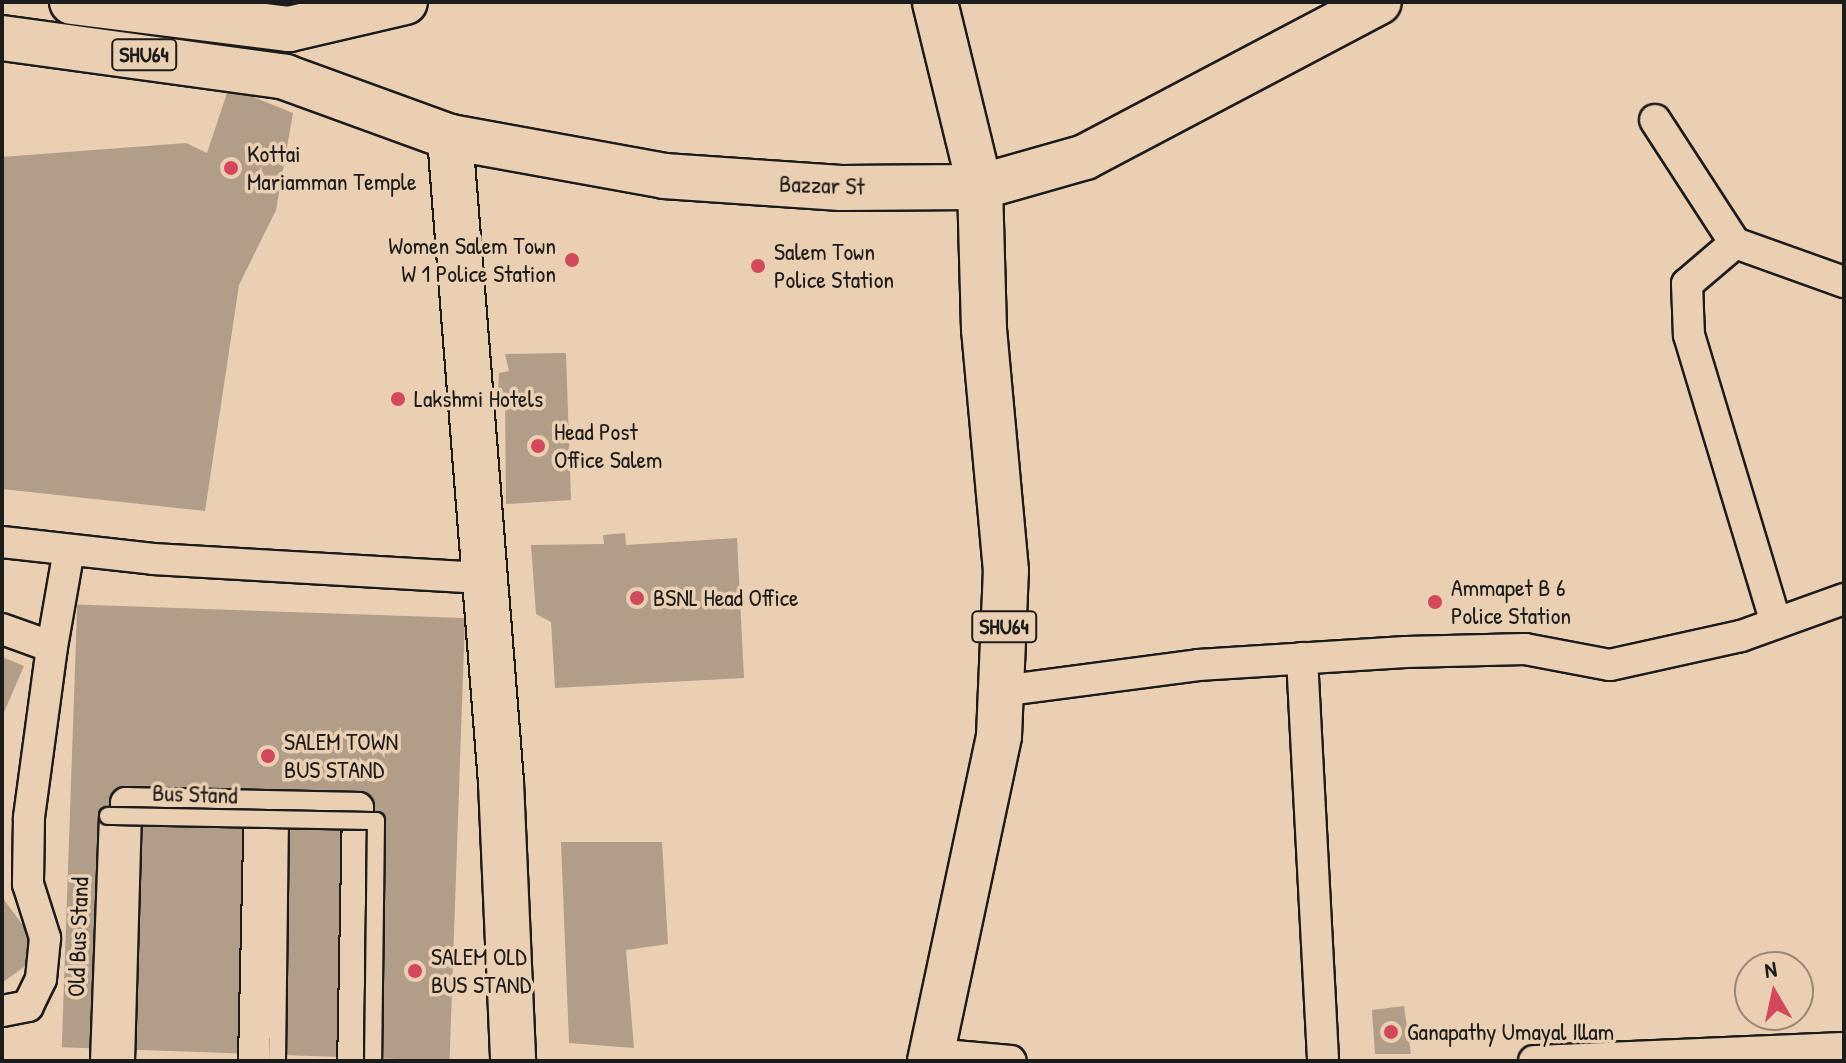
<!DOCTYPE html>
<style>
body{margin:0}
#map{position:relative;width:1846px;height:1063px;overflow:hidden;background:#ebcfb2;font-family:"Patrick Hand",sans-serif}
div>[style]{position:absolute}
.building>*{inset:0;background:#b29d89;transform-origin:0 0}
.roads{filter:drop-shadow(2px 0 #1c1c1c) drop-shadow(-2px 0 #1c1c1c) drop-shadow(0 2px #1c1c1c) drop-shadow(0 -2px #1c1c1c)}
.lane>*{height:16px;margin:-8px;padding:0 8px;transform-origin:8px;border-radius:8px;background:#ebcfb2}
.street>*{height:30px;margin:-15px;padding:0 15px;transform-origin:15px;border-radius:15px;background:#ebcfb2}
.secondary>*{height:44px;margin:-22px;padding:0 22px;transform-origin:22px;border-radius:22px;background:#ebcfb2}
.primary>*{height:44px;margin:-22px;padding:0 22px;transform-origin:22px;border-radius:22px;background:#ebcfb2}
.bridges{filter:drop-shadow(2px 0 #1c1c1c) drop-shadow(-2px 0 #1c1c1c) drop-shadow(0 2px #1c1c1c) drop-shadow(0 -2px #1c1c1c)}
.lane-bridge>*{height:16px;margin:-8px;padding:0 8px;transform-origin:8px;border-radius:8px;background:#ebcfb2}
.dots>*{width:22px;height:22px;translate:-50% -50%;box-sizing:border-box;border:4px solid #ebcfb2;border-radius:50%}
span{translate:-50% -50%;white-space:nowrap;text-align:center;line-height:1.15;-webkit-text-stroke:7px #ebcfb2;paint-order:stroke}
.shield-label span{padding:2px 6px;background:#ebcfb2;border:2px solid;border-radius:6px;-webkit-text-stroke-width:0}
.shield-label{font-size:22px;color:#1c1c1c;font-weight:700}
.poi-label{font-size:24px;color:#1c1c1c}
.left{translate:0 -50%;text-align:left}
.right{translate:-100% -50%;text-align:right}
.street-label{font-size:24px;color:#1c1c1c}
.frame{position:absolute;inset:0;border:4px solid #1c1c1c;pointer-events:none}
.north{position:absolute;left:1734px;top:951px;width:80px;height:80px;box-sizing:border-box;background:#ebcfb2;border:2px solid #988776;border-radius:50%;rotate:351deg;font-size:22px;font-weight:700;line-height:32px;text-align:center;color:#1c1c1c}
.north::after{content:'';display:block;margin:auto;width:28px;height:36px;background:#d1495b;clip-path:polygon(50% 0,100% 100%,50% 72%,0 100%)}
</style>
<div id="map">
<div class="building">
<i style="clip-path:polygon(229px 87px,293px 113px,276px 210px,239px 285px,205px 511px,2px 489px,2px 157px,186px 143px,207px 153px)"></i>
<i style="clip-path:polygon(566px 353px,571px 500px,506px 504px,505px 393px,498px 392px,499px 373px,509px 371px,505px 354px)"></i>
<i style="clip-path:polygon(625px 533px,626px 545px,737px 538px,744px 678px,555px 688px,551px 622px,536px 614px,531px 545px,604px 544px,603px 535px)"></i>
<i style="left:465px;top:618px;width:443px;height:388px;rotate:92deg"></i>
<i style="clip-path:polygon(2px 657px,24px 666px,2px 717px)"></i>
<i style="clip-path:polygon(561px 842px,662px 842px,668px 944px,626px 950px,634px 1048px,569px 1043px)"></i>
<i style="clip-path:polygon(2px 897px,43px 953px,2px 983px)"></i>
<i style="clip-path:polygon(1404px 1006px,1411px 1054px,1375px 1054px,1372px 1010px)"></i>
</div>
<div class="roads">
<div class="lane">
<i style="left:99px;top:1061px;width:245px;rotate:-87.9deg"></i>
<i style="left:277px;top:1061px;width:240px;rotate:-89.3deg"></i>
</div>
<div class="street">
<i style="left:1655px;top:120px;width:147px;rotate:57deg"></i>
<i style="left:1735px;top:243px;width:116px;rotate:19.7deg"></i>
<i style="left:1735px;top:243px;width:63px;rotate:139.5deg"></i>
<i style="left:1687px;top:284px;width:51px;rotate:87.8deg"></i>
<i style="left:1689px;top:335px;width:301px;rotate:73.2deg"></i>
<i style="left:2px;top:542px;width:152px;rotate:6.4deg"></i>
<i style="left:153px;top:559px;width:330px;rotate:3.3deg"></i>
<i style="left:2px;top:629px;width:53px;rotate:19.8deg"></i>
<i style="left:52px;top:647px;width:173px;rotate:97.7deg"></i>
<i style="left:29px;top:818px;width:66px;rotate:90.9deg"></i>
<i style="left:28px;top:884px;width:57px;rotate:72.5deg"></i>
<i style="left:45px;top:938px;width:41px;rotate:95.6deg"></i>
<i style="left:41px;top:979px;width:30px;rotate:116deg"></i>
<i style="left:28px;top:1006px;width:26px;rotate:169deg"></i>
<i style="left:52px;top:647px;width:98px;rotate:-80.1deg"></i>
<i style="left:1302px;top:658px;width:404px;rotate:87deg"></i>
<i style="left:1001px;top:691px;width:199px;rotate:-7.5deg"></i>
<i style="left:1198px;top:665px;width:208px;rotate:-3.6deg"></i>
<i style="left:1406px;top:652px;width:119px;rotate:-1.4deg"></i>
<i style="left:1525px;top:649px;width:86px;rotate:10.7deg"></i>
<i style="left:1610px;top:665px;width:134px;rotate:-12.5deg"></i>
<i style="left:1741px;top:636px;width:109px;rotate:-19.8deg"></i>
<i style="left:932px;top:1054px;width:79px;rotate:5.1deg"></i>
<i style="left:119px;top:1061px;width:258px;rotate:-88.4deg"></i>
<i style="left:126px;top:803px;width:232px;rotate:1.2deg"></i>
<i style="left:358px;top:808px;width:253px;rotate:91.1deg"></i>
<i style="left:254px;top:1061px;width:255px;rotate:-88.7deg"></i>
<i style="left:1534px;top:1061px;width:310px;rotate:-2.4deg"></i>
</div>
<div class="secondary">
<i style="left:980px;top:187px;width:109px;rotate:-15.9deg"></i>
<i style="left:1085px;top:157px;width:332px;rotate:-27.8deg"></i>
</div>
<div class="primary">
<i style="left:72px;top:2px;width:219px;rotate:7.1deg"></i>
<i style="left:289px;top:29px;width:119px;rotate:-13.1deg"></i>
<i style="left:2px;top:38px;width:286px;rotate:7.8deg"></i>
<i style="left:285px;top:77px;width:176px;rotate:20deg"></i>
<i style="left:450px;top:137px;width:218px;rotate:10.3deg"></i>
<i style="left:664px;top:176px;width:177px;rotate:3.9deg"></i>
<i style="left:841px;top:188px;width:139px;rotate:-0.4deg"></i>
<i style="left:450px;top:137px;width:647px;rotate:85.48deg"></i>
<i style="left:501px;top:782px;width:279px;rotate:87.5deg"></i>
<i style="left:930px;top:1061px;width:332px;rotate:-78deg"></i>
<i style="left:999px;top:736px;width:165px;rotate:-87.6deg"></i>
<i style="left:1006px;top:571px;width:243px;rotate:-95.2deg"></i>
<i style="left:984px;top:329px;width:142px;rotate:-91.6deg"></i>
<i style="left:980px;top:187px;width:190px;rotate:-103.7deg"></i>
</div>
</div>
<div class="bridges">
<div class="lane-bridge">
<i style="left:108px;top:816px;width:268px;rotate:1.1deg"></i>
<i style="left:376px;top:821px;width:240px;rotate:90.7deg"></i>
</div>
</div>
<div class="dots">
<i style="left:231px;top:168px;background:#d1495b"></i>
<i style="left:572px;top:260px;background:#d1495b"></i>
<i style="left:758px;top:266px;background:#d1495b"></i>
<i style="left:398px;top:399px;background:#d1495b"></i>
<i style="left:538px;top:446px;background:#d1495b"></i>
<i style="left:637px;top:598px;background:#d1495b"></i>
<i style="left:1435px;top:602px;background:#d1495b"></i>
<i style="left:268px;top:756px;background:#d1495b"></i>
<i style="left:415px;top:971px;background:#d1495b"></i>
<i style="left:1391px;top:1032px;background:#d1495b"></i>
</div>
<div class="shield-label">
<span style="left:144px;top:55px">SHU64</span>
<span style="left:1004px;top:627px">SHU64</span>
</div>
<div class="poi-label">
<span class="left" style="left:247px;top:168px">Kottai<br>Mariamman Temple</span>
<span class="right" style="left:556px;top:260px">Women Salem Town<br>W 1 Police Station</span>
<span class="left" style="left:774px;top:266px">Salem Town<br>Police Station</span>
<span class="left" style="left:414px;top:399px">Lakshmi Hotels</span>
<span class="left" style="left:554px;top:446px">Head Post<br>Office Salem</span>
<span class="left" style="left:1451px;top:602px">Ammapet B 6<br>Police Station</span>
<span class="left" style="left:653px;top:598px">BSNL Head Office</span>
<span class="left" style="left:284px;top:756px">SALEM TOWN<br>BUS STAND</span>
<span class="left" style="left:431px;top:971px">SALEM OLD<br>BUS STAND</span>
<span class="left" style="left:1407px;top:1032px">Ganapathy Umayal Illam</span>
</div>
<div class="street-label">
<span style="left:822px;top:185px;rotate:2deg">Bazzar St</span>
<span style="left:195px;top:794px;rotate:2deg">Bus Stand</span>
<span style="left:78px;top:937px;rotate:-88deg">Old Bus Stand</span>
</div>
<div class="frame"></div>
<div class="north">N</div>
</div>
